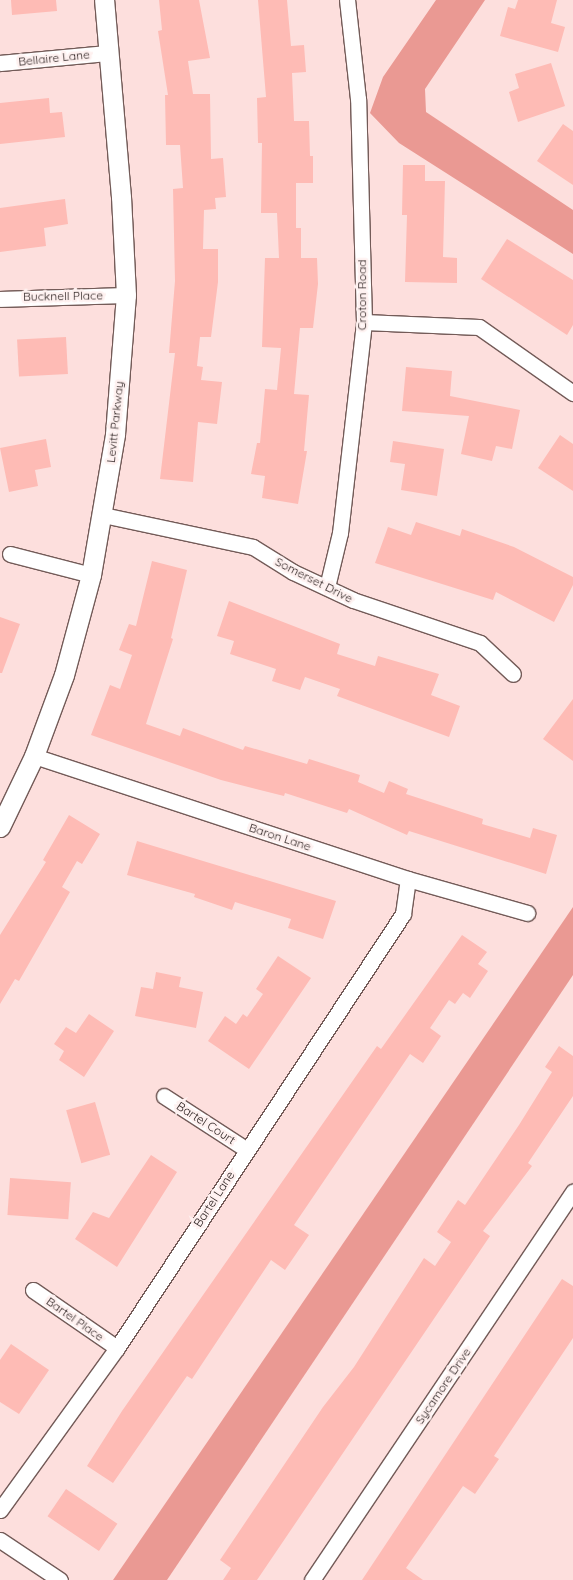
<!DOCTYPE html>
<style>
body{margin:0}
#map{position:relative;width:573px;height:1580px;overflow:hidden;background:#fddfdd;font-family:Quicksand,sans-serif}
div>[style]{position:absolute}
.water>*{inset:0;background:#ea9993}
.building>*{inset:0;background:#febbb5;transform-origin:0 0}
.roads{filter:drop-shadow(1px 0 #735b58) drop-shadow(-1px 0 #735b58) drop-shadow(0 1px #735b58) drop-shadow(0 -1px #735b58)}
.minor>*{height:15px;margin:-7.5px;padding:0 7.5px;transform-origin:7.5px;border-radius:7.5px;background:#fff}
.tertiary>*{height:19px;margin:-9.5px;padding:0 9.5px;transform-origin:9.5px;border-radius:9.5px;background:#fff}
span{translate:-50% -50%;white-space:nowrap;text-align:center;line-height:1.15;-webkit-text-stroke:5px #fef1f0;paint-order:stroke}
.street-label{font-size:12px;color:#2e2322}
</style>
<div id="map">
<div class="water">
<i style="clip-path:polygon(436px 0,485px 0,425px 89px,426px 112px,573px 210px,573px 254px,399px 143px,370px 113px,383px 77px)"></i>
<i style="clip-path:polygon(573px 907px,573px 975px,167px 1580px,113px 1580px)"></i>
</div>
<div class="building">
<i style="clip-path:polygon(11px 0,56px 0,57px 11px,12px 15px)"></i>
<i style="clip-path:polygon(159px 0,199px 0,210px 58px,188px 61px,193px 94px,210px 94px,211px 159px,223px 158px,226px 197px,215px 198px,216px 209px,204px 210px,203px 249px,218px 249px,218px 282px,211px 337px,200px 337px,197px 366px,203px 367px,201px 380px,222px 382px,217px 424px,198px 422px,193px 482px,160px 479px,175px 353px,169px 353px,175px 281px,173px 189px,183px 188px,180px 145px,166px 145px,165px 95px,168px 95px,158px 31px,162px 30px)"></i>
<i style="clip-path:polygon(258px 0,287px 0,291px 46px,304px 45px,306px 72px,292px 73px,294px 121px,309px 121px,310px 156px,313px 156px,313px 183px,296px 183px,296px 228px,301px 228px,301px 258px,317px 258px,318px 284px,313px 328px,300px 328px,294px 394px,309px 395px,304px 451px,307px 451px,298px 504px,262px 498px,265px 476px,251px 474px,257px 443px,260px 443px,265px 389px,277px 390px,281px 348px,262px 347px,265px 258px,279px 258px,277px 213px,261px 213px,262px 143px,258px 143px,257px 98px,266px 97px)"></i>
<i style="clip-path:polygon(518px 0,557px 0,551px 23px,565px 27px,558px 52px,500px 36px,508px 7px,515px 9px)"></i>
<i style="clip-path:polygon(551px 63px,565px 106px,518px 122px,509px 92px,519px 88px,515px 74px)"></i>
<i style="clip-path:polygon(49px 98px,50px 113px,62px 112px,65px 137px,0 144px,0 103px)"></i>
<i style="clip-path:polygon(563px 124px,573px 131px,573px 185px,537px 161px)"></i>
<i style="clip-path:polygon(403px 165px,425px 165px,425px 181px,445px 181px,443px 257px,457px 258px,457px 283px,405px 282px,407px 215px,402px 215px)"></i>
<i style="clip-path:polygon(65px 199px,68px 224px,44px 228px,46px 246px,0 252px,0 208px)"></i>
<i style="clip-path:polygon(507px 239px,573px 280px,573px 325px,567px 335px,481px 279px)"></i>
<i style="left:66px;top:337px;width:37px;height:49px;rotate:87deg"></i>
<i style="clip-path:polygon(406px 367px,452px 371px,450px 396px,520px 410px,512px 449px,496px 446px,492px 461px,461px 454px,469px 416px,402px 411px)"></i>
<i style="clip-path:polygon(560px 435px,573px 444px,573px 491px,538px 468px)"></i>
<i style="clip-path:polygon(46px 439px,51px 467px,35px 470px,38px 486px,9px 492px,0 448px)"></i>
<i style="clip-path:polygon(393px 441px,444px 449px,437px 496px,401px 490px,405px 464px,390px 462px)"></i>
<i style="clip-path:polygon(416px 522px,460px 536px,462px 529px,514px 547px,573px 577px,573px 585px,554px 622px,496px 592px,493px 600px,375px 563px,388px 527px,411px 535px)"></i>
<i style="clip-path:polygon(152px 561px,187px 570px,171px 638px,173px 639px,146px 724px,180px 736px,183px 728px,243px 750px,245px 746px,307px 764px,309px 759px,360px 775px,358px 782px,384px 793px,389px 781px,408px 789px,406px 794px,483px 819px,482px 824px,530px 838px,533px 828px,557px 835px,546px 874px,409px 831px,407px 835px,349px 809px,347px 813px,285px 793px,284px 796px,221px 780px,91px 735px,110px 685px,120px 689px,132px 655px,119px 650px,129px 624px,136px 626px)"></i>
<i style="clip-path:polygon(229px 601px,340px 644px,337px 654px,375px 666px,378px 656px,439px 674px,431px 695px,460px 706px,449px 737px,337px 696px,340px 689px,305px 677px,300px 690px,272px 681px,276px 669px,230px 654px,234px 641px,217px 636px)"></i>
<i style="clip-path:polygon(0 617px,20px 624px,2px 673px,0 673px)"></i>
<i style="clip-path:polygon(573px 699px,573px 761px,543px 739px)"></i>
<i style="clip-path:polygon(69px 815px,100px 834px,82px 864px,77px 861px,62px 887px,70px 892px,19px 981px,15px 979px,0 1004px,0 935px,46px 862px,43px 860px)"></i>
<i style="clip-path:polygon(137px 841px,336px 901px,323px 939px,288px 928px,291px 919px,235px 902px,232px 910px,194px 897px,195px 894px,127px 875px)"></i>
<i style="clip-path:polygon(462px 935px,487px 952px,478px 964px,488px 971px,470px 998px,463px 993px,455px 1004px,449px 1000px,430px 1028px,441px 1036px,423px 1063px,410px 1054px,294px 1225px,309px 1235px,285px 1270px,271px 1260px,192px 1379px,187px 1376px,113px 1483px,87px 1466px,122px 1411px,377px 1046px,381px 1049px)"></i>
<i style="clip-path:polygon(278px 956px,311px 978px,249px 1069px,208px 1041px,225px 1016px,236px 1024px,243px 1014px,247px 1017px,263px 994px,256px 989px)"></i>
<i style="clip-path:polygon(156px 972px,181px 977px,179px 987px,203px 992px,196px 1028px,135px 1016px,141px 987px,153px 989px)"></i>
<i style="clip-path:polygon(89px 1014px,114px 1031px,84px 1077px,59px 1060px,64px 1051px,54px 1044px,66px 1027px,76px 1033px)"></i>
<i style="clip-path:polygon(559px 1046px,573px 1056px,573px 1096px,528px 1163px,532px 1166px,483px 1231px,490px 1236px,257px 1580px,223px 1580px,231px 1568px,220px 1560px,323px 1407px,354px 1367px,424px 1258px,435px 1266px,451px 1242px,437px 1232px,458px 1200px,465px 1205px,519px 1125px,552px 1072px,545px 1067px)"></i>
<i style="left:95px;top:1102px;width:55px;height:30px;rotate:74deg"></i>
<i style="clip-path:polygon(151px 1155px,177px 1172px,117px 1267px,75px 1239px,93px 1212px,109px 1218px)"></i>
<i style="left:10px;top:1178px;width:61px;height:37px;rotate:4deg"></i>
<i style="clip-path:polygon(562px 1279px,573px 1286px,573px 1338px,494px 1456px,499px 1459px,475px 1494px,463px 1486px,406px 1568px,423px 1580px,362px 1580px)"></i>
<i style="clip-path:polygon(11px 1344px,49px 1370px,19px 1414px,0 1402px,0 1360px)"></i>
<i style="left:66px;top:1489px;width:62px;height:33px;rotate:34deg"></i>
</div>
<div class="roads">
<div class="minor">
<i style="left:0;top:63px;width:108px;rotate:-5.3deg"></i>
<i style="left:0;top:299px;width:126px;rotate:-1.8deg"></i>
<i style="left:364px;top:322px;width:115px;rotate:2.5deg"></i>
<i style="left:479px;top:327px;width:115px;rotate:35.1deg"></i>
<i style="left:103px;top:515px;width:153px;rotate:12deg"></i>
<i style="left:253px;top:547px;width:47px;rotate:32deg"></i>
<i style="left:293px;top:572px;width:66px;rotate:25deg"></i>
<i style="left:353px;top:600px;width:134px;rotate:18.7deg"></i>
<i style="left:480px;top:643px;width:45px;rotate:43.2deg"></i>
<i style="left:10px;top:554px;width:84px;rotate:14.5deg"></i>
<i style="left:327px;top:587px;width:56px;rotate:-76.5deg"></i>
<i style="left:340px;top:533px;width:212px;rotate:-83.5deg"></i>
<i style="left:364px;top:322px;width:223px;rotate:-91.5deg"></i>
<i style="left:358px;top:99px;width:100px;rotate:-96.3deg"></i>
<i style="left:34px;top:756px;width:394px;rotate:18.2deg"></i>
<i style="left:408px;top:879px;width:124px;rotate:15.9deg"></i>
<i style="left:164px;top:1096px;width:99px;rotate:33deg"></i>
<i style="left:33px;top:1290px;width:102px;rotate:34.6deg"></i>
<i style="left:0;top:1510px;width:200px;rotate:-54.2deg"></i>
<i style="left:117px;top:1348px;width:520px;rotate:-56.62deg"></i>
<i style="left:403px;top:914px;width:35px;rotate:-82deg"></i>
<i style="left:0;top:1540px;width:72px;rotate:33.7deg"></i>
<i style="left:312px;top:1580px;width:468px;rotate:-56.1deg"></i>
</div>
<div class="tertiary">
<i style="left:0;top:827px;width:79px;rotate:-64.4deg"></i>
<i style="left:34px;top:756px;width:86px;rotate:-69.7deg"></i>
<i style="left:64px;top:675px;width:104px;rotate:-74.9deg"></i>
<i style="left:91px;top:575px;width:143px;rotate:-80.3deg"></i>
<i style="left:115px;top:434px;width:139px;rotate:-85.5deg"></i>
<i style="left:126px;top:295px;width:98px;rotate:-92.9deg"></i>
<i style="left:121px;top:197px;width:198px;rotate:-94.9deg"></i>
</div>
</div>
<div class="street-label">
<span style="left:54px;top:58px;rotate:-6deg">Bellaire Lane</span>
<span style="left:362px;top:295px;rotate:-90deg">Croton Road</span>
<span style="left:63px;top:296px;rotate:-1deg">Bucknell Place</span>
<span style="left:115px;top:422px;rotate:-84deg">Levitt Parkway</span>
<span style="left:314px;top:580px;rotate:27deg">Somerset Drive</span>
<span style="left:280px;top:837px;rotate:18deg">Baron Lane</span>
<span style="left:206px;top:1123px;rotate:33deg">Bartel Court</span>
<span style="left:214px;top:1199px;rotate:-57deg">Bartel Lane</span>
<span style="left:75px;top:1319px;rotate:35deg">Bartel Place</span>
<span style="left:443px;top:1386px;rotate:-56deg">Sycamore Drive</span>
</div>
</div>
